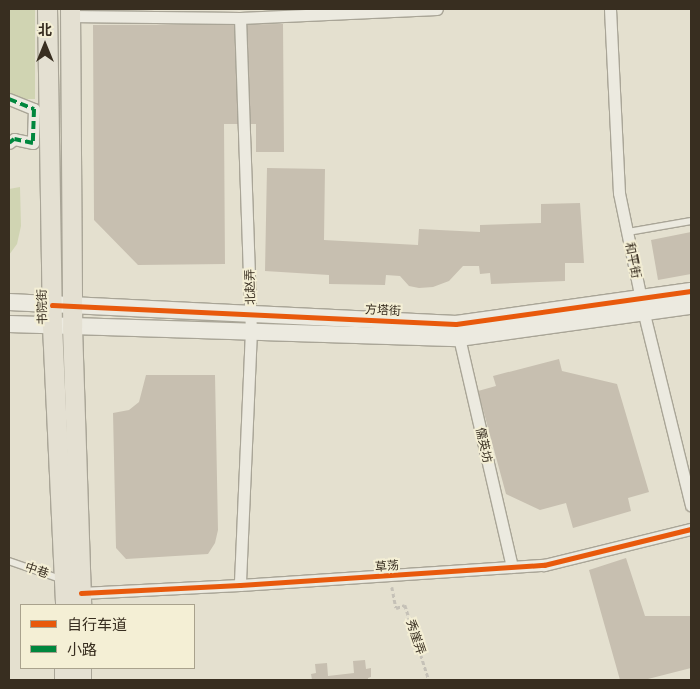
<!DOCTYPE html>
<meta charset="utf-8">
<style>
body{margin:0}
#map{position:relative;width:700px;height:689px;overflow:hidden;background:#e4e0cf;font-family:"PT Serif","Noto Sans SC",serif}
div>[style]{position:absolute}
.green>*{inset:0;background:#d0d4b2;transform-origin:0 0}
.building>*{inset:0;background:#c7bfb0}
.path>*{height:2.5px;margin-top:-1.25px;transform-origin:0;background:repeating-linear-gradient(90deg,#c5c1b7 0 4px,transparent 0 6.5px)}
.roads{filter:drop-shadow(1px 0 #a9a597) drop-shadow(-1px 0 #a9a597) drop-shadow(0 1px #a9a597) drop-shadow(0 -1px #a9a597)}
.lane>*{height:5.5px;margin:-2.75px;padding:0 2.75px;transform-origin:2.75px;border-radius:2.75px;background:#eceae0}
.street>*{height:11px;margin:-5.5px;padding:0 5.5px;transform-origin:5.5px;border-radius:5.5px;background:#eceae0}
.secondary>*{height:16px;margin:-8px;padding:0 8px;transform-origin:8px;border-radius:8px;background:#eceae0}
.primary>*{height:19px;margin:-9.5px;padding:0 9.5px;transform-origin:9.5px;border-radius:9.5px;background:#e4e0d2}
.quiet>*{height:4px;margin-top:-2px;transform-origin:0;background:repeating-linear-gradient(90deg,#00873e 0 8px,transparent 0 12px)}
.cycleway>*{height:5px;margin:-2.5px;padding:0 2.5px;transform-origin:2.5px;border-radius:2.5px;background:#e8590c}
span{translate:-50% -50%;white-space:nowrap;text-align:center;line-height:1.15;-webkit-text-stroke:4px #f4efd5;paint-order:stroke}
.street-label{font-size:12px;color:#382e20}
.frame{position:absolute;inset:0;border:10px solid #382e20;pointer-events:none}
.legend{position:absolute;left:20px;top:604px;width:175px;height:65px;box-sizing:border-box;background:#f4efd5;border:1px solid #a9a28d;margin:0;padding:6px 9px;list-style:none;font-size:15px;color:#382e20}
.legend li{display:flex;align-items:center;gap:10px;height:25px}
.legend b{width:25px;border:1px solid #a9a28d}
.north{position:absolute;left:20px;top:20px;width:50px;height:50px;-webkit-text-stroke:4px #f4efd5;paint-order:stroke;rotate:0deg;font-size:14px;font-weight:700;line-height:20px;text-align:center;color:#382e20}
.north::after{content:'';display:block;margin:auto;width:18px;height:22px;background:#382e20;clip-path:polygon(50% 0,100% 100%,50% 72%,0 100%)}
</style>
<div id="map">
<div class="green">
<i style="left:9px;top:9px;width:26px;height:90px"></i>
<i style="clip-path:polygon(20px 187px,21px 226px,17px 244px,9px 255px,9px 189px)"></i>
</div>
<div class="building">
<i style="clip-path:polygon(283px 24px,284px 152px,256px 152px,256px 124px,224px 124px,225px 264px,138px 265px,94px 220px,93px 25px)"></i>
<i style="clip-path:polygon(267px 168px,325px 169px,324px 240px,418px 245px,419px 229px,480px 232px,480px 225px,541px 223px,541px 204px,580px 203px,584px 263px,565px 263px,565px 281px,491px 284px,490px 273px,480px 274px,479px 266px,463px 266px,449px 281px,433px 287px,419px 288px,409px 286px,400px 276px,386px 275px,385px 285px,329px 284px,329px 275px,265px 271px)"></i>
<i style="clip-path:polygon(691px 232px,691px 274px,658px 280px,651px 240px)"></i>
<i style="clip-path:polygon(559px 359px,562px 371px,617px 384px,649px 492px,628px 498px,631px 511px,573px 528px,566px 503px,540px 510px,506px 494px,478px 391px,496px 386px,493px 376px)"></i>
<i style="clip-path:polygon(146px 375px,215px 375px,218px 530px,215px 543px,208px 554px,126px 559px,116px 548px,113px 413px,129px 410px,139px 402px)"></i>
<i style="clip-path:polygon(626px 558px,645px 616px,691px 616px,691px 668px,644px 680px,620px 680px,589px 570px)"></i>
<i style="clip-path:polygon(365px 660px,366px 669px,371px 668px,371px 677px,368px 678px,368px 680px,312px 680px,311px 674px,316px 673px,315px 664px,327px 663px,328px 676px,354px 673px,353px 661px)"></i>
</div>
<div class="path">
<i style="left:392px;top:587px;width:21px;rotate:79deg"></i>
<i style="left:396px;top:608px;width:9px;rotate:-18deg"></i>
<i style="left:405px;top:605px;width:79px;rotate:72.3deg"></i>
</div>
<div class="roads">
<div class="lane">
<i style="left:628px;top:232px;width:64px;rotate:-9.9deg"></i>
<i style="left:9px;top:561px;width:55px;rotate:19.1deg"></i>
</div>
<div class="street">
<i style="left:610px;top:9px;width:184px;rotate:87.2deg"></i>
<i style="left:619px;top:193px;width:124px;rotate:78.3deg"></i>
<i style="left:644px;top:314px;width:197px;rotate:76.2deg"></i>
<i style="left:70px;top:16px;width:170px;rotate:0.7deg"></i>
<i style="left:240px;top:18px;width:197px;rotate:-2.6deg"></i>
<i style="left:240px;top:18px;width:312px;rotate:88deg"></i>
<i style="left:251px;top:330px;width:255px;rotate:92.5deg"></i>
<i style="left:9px;top:99px;width:27px;rotate:22deg"></i>
<i style="left:34px;top:109px;width:34px;rotate:92deg"></i>
<i style="left:33px;top:143px;width:19px;rotate:-168deg"></i>
<i style="left:14px;top:139px;width:6px;rotate:141deg"></i>
<i style="left:458px;top:333px;width:240px;rotate:77deg"></i>
<i style="left:81px;top:593px;width:159px;rotate:-2.9deg"></i>
<i style="left:240px;top:585px;width:305px;rotate:-3.8deg"></i>
<i style="left:544px;top:565px;width:151px;rotate:-13.8deg"></i>
</div>
<div class="secondary">
<i style="left:9px;top:302px;width:448px;rotate:2.8deg"></i>
<i style="left:456px;top:324px;width:237px;rotate:-8deg"></i>
<i style="left:9px;top:324px;width:450px;rotate:1.8deg"></i>
<i style="left:459px;top:338px;width:234px;rotate:-7.9deg"></i>
</div>
<div class="primary">
<i style="left:47px;top:9px;width:317px;rotate:89.1deg"></i>
<i style="left:52px;top:326px;width:279px;rotate:87.3deg"></i>
<i style="left:70px;top:9px;width:318px;rotate:89.6deg"></i>
<i style="left:72px;top:327px;width:278px;rotate:88.1deg"></i>
<i style="left:81px;top:668px;width:12px;rotate:90deg"></i>
<i style="left:64px;top:680px;width:12px;rotate:-90deg"></i>
</div>
</div>
<div class="quiet">
<i style="left:9px;top:99px;width:27px;rotate:22deg"></i>
<i style="left:34px;top:109px;width:34px;rotate:92deg"></i>
<i style="left:33px;top:143px;width:19px;rotate:-168deg"></i>
<i style="left:14px;top:139px;width:6px;rotate:141deg"></i>
</div>
<div class="cycleway">
<i style="left:52px;top:305px;width:404px;rotate:2.7deg"></i>
<i style="left:456px;top:324px;width:237px;rotate:-8deg"></i>
<i style="left:81px;top:593px;width:159px;rotate:-2.9deg"></i>
<i style="left:240px;top:585px;width:305px;rotate:-3.8deg"></i>
<i style="left:544px;top:565px;width:151px;rotate:-13.8deg"></i>
</div>
<div class="street-label">
<span style="left:633px;top:260px;rotate:79deg">和平街</span>
<span style="left:250px;top:287px;rotate:-92deg">北赵弄</span>
<span style="left:42px;top:307px;rotate:-91deg">书院街</span>
<span style="left:383px;top:310px;rotate:3deg">方塔街</span>
<span style="left:484px;top:445px;rotate:77deg">儒英坊</span>
<span style="left:387px;top:566px;rotate:-4deg">草荡</span>
<span style="left:37px;top:570px;rotate:19deg">中巷</span>
<span style="left:416px;top:637px;rotate:71deg">秀崖弄</span>
</div>
<div class="frame"></div>
<ul class="legend">
<li><b style="height:6px;background:#e8590c"></b>自行车道</li>
<li><b style="height:6px;background:#00873e"></b>小路</li>
</ul>
<div class="north">北</div>
</div>
